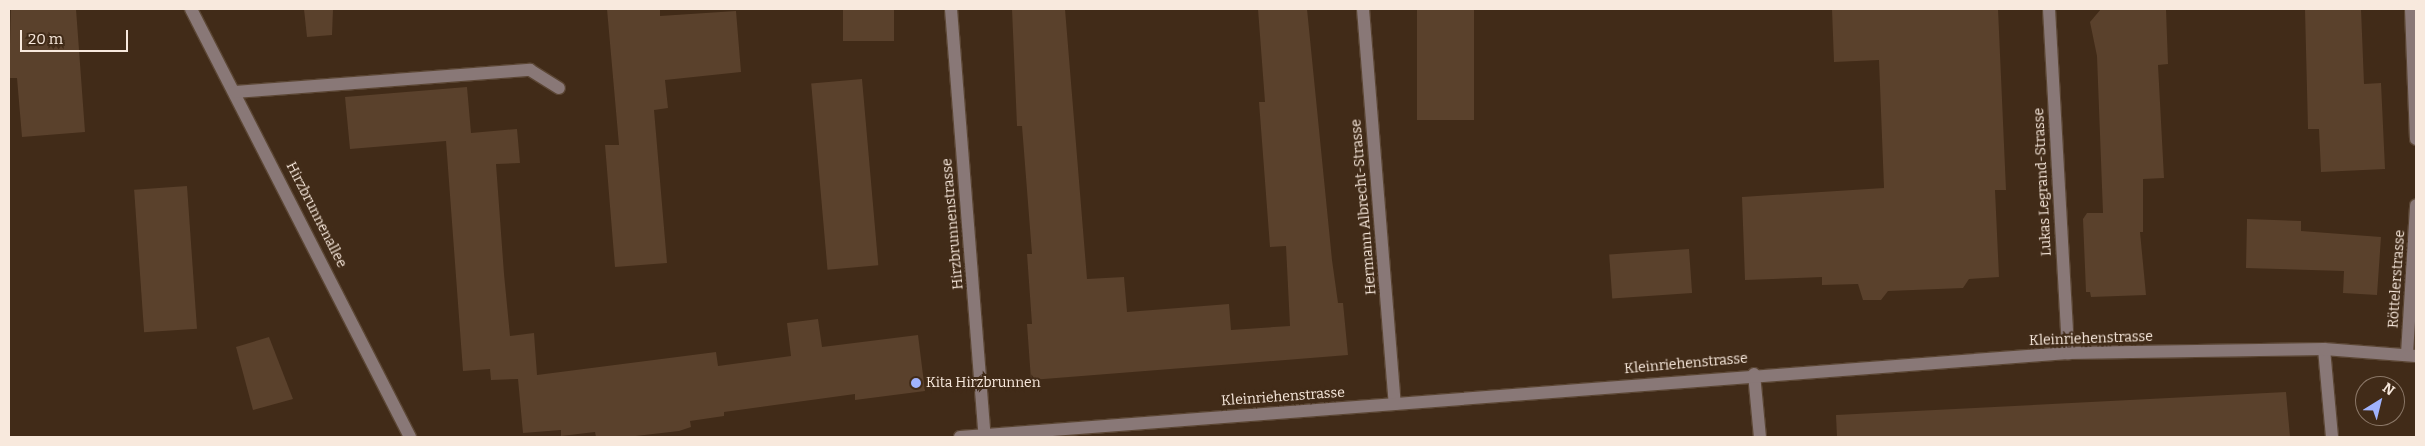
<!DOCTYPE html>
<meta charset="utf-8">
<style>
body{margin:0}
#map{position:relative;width:2425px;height:446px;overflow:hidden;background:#412b18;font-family:Bitter,serif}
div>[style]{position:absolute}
.building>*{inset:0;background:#5a412c;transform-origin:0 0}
.roads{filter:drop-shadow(1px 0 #5b4634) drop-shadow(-1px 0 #5b4634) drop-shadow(0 1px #5b4634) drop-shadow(0 -1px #5b4634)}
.minor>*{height:12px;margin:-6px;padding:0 6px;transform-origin:6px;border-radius:6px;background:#897877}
.dots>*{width:14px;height:14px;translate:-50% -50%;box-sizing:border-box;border:2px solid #412b18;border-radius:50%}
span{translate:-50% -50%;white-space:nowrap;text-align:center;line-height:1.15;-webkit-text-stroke:4px #412b18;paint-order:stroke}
.street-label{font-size:14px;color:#f8e9dd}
.poi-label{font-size:14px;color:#f8e9dd}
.left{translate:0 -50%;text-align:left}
.frame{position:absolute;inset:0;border:10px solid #f8e9dd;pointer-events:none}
.north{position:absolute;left:2355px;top:376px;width:50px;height:50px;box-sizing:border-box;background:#412b18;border:1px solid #8a7767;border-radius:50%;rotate:36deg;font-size:14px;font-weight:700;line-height:20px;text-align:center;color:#f8e9dd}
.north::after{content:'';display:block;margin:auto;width:18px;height:22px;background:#a0b3fd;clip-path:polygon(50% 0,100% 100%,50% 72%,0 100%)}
.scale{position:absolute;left:20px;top:30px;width:108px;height:22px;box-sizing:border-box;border:2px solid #f8e9dd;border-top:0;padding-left:6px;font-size:15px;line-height:18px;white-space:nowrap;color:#f8e9dd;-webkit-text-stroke:4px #412b18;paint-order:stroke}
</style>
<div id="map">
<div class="building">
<i style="clip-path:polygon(11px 9px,76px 9px,85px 132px,22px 137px,17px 78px,9px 78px)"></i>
<i style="clip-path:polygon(304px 9px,333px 9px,332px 35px,307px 37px)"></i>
<i style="clip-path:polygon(607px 9px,660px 9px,660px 16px,736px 11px,741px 72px,665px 80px,668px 108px,654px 110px,667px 263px,615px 267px,605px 145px,619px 145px)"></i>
<i style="left:843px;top:9px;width:51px;height:32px"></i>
<i style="clip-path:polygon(1012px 9px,1065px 9px,1087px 279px,1124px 277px,1127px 312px,1229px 304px,1231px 330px,1290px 326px,1286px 246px,1270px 247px,1259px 102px,1265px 102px,1258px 9px,1307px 9px,1332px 260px,1338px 303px,1343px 303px,1348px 355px,1031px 380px,1027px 324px,1032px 324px,1027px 254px,1032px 254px,1022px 126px,1017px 126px)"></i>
<i style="left:1417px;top:9px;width:57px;height:111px"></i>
<i style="clip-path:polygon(1832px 9px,1998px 9px,2006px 190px,1995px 190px,1999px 277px,1969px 279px,1963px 288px,1888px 291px,1881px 300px,1863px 300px,1858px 284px,1822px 285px,1822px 277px,1745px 280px,1742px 197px,1884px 188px,1879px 60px,1834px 62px)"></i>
<i style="clip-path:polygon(2101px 9px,2166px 9px,2168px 64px,2158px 65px,2164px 178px,2143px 179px,2143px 232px,2140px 232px,2146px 295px,2091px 297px,2090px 292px,2086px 292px,2083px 219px,2087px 213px,2103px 213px,2097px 56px,2090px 22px)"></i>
<i style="clip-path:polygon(2305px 9px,2361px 9px,2364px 84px,2381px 83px,2385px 169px,2321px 172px,2319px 129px,2308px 129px)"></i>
<i style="left:862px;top:79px;width:187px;height:51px;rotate:85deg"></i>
<i style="clip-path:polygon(467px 87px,471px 133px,517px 129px,520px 163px,496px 164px,504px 274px,510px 336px,534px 333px,537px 375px,716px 352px,718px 366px,791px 356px,787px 323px,818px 319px,822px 347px,918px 335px,925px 391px,855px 400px,855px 394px,724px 412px,724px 416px,690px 421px,691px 427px,679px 431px,627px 437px,596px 437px,595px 432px,561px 436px,561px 430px,523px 433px,518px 379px,491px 380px,490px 369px,463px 371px,446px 141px,350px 149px,345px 97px)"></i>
<i style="left:187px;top:186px;width:143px;height:53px;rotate:86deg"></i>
<i style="clip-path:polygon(2247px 219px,2301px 221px,2301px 231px,2381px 237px,2377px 295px,2343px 293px,2344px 271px,2246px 268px)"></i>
<i style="left:1689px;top:249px;width:44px;height:80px;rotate:86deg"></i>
<i style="clip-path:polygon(269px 337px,293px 399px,253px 410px,236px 347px)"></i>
<i style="clip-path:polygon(2286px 392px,2290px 437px,1837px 437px,1836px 415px)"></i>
</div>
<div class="roads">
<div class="minor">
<i style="left:191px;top:9px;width:481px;rotate:62.9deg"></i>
<i style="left:951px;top:9px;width:429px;rotate:85.5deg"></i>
<i style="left:1363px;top:9px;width:396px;rotate:85.4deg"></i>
<i style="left:2049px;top:9px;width:345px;rotate:86.8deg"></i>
<i style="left:2411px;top:9px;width:130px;rotate:87.8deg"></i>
<i style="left:235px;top:92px;width:296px;rotate:-4.3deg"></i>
<i style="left:530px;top:70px;width:34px;rotate:32deg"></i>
<i style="left:2324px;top:349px;width:88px;rotate:84.8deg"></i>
<i style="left:2407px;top:354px;width:149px;rotate:-86.5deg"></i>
<i style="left:1754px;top:374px;width:63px;rotate:84.6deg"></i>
<i style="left:960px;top:437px;width:1111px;rotate:-4.34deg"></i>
<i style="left:2068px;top:353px;width:256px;rotate:-0.9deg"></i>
<i style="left:2324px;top:349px;width:92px;rotate:4.4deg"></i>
</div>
</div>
<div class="dots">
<i style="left:916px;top:383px;background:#a0b3fd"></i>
</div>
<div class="street-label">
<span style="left:2043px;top:182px;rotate:-93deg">Lukas Legrand-Strasse</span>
<span style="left:1364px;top:207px;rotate:-95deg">Hermann Albrecht-Strasse</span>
<span style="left:316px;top:215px;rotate:63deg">Hirzbrunnenallee</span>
<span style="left:953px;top:224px;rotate:-95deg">Hirzbrunnenstrasse</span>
<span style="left:2397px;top:279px;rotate:-86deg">Röttelerstrasse</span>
<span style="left:2091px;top:339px;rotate:-2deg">Kleinriehenstrasse</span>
<span style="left:1686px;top:364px;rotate:-5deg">Kleinriehenstrasse</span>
<span style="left:1283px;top:397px;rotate:-4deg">Kleinriehenstrasse</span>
</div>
<div class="poi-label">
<span class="left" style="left:926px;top:383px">Kita Hirzbrunnen</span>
</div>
<div class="frame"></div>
<div class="north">N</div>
<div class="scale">20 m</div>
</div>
